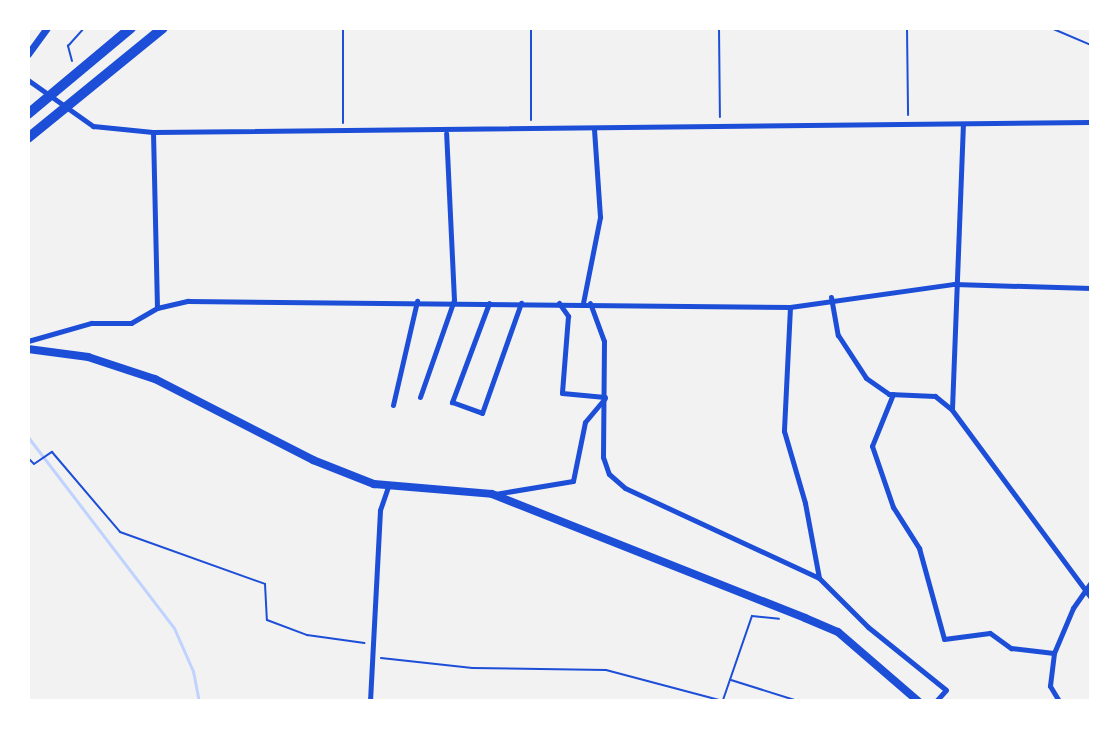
<!DOCTYPE html>
<style>
body{margin:0}
#map{position:relative;width:1119px;height:729px;overflow:hidden;background:#f2f2f2;font-family:"Archivo Narrow",sans-serif}
div>[style]{position:absolute}
.stream>*{height:3px;margin:-1.5px;padding:0 1.5px;transform-origin:1.5px;border-radius:1.5px;background:#bfd3fe}
.path>*{height:2px;margin:-1px;padding:0 1px;transform-origin:1px;border-radius:1px;background:#1d4ed8}
.minor>*{height:5px;margin:-2.5px;padding:0 2.5px;transform-origin:2.5px;border-radius:2.5px;background:#1d4ed8}
.tertiary>*{height:7px;margin:-3.5px;padding:0 3.5px;transform-origin:3.5px;border-radius:3.5px;background:#1d4ed8}
.secondary>*{height:8px;margin:-4px;padding:0 4px;transform-origin:4px;border-radius:4px;background:#1d4ed8}
.motorway>*{height:10px;margin:-5px;padding:0 5px;transform-origin:5px;border-radius:5px;background:#1d4ed8}
span{translate:-50% -50%;white-space:nowrap;text-align:center;line-height:1.15;-webkit-text-stroke:6px #fff;paint-order:stroke}
.frame{position:absolute;inset:0;border:30px solid #fff;pointer-events:none}
</style>
<div id="map">
<div class="stream">
<i style="left:28px;top:437px;width:240px;rotate:52.6deg"></i>
<i style="left:174px;top:628px;width:47px;rotate:66.2deg"></i>
<i style="left:193px;top:671px;width:31px;rotate:79deg"></i>
</div>
<div class="path">
<i style="left:343px;top:28px;width:95px;rotate:90deg"></i>
<i style="left:719px;top:28px;width:89px;rotate:89.4deg"></i>
<i style="left:907px;top:28px;width:87px;rotate:89.3deg"></i>
<i style="left:1051px;top:28px;width:43px;rotate:23deg"></i>
<i style="left:72px;top:61px;width:16px;rotate:-105deg"></i>
<i style="left:68px;top:46px;width:24px;rotate:-48deg"></i>
<i style="left:531px;top:120px;width:92px;rotate:-90deg"></i>
<i style="left:28px;top:458px;width:8px;rotate:45deg"></i>
<i style="left:34px;top:464px;width:22px;rotate:-34deg"></i>
<i style="left:52px;top:452px;width:105px;rotate:49.6deg"></i>
<i style="left:120px;top:532px;width:154px;rotate:19.7deg"></i>
<i style="left:265px;top:584px;width:36px;rotate:87deg"></i>
<i style="left:267px;top:620px;width:43px;rotate:20.6deg"></i>
<i style="left:307px;top:635px;width:58px;rotate:8deg"></i>
<i style="left:381px;top:658px;width:92px;rotate:6.3deg"></i>
<i style="left:472px;top:668px;width:134px;rotate:0.9deg"></i>
<i style="left:606px;top:670px;width:121px;rotate:14.8deg"></i>
<i style="left:731px;top:680px;width:70px;rotate:17.4deg"></i>
<i style="left:723px;top:700px;width:89px;rotate:-71deg"></i>
<i style="left:752px;top:616px;width:27px;rotate:6deg"></i>
</div>
<div class="minor">
<i style="left:28px;top:80px;width:80px;rotate:35.3deg"></i>
<i style="left:93px;top:126px;width:60px;rotate:5.7deg"></i>
<i style="left:153px;top:132px;width:936px;rotate:-0.61deg"></i>
<i style="left:153px;top:132px;width:176px;rotate:88.7deg"></i>
<i style="left:831px;top:297px;width:39px;rotate:80deg"></i>
<i style="left:838px;top:335px;width:51px;rotate:56.9deg"></i>
<i style="left:866px;top:378px;width:28px;rotate:35deg"></i>
<i style="left:889px;top:394px;width:46px;rotate:2.5deg"></i>
<i style="left:935px;top:396px;width:22px;rotate:39deg"></i>
<i style="left:952px;top:410px;width:234px;rotate:53.5deg"></i>
<i style="left:489px;top:303px;width:106px;rotate:110.5deg"></i>
<i style="left:452px;top:402px;width:32px;rotate:20deg"></i>
<i style="left:482px;top:413px;width:117px;rotate:-70.5deg"></i>
<i style="left:559px;top:303px;width:16px;rotate:55deg"></i>
<i style="left:568px;top:316px;width:77px;rotate:94.5deg"></i>
<i style="left:562px;top:393px;width:43px;rotate:5.3deg"></i>
<i style="left:583px;top:303px;width:88px;rotate:-78.8deg"></i>
<i style="left:600px;top:217px;width:89px;rotate:-93.9deg"></i>
<i style="left:590px;top:303px;width:40px;rotate:69.8deg"></i>
<i style="left:604px;top:341px;width:116px;rotate:90.5deg"></i>
<i style="left:603px;top:457px;width:18px;rotate:71deg"></i>
<i style="left:609px;top:474px;width:21px;rotate:41deg"></i>
<i style="left:625px;top:488px;width:214px;rotate:24.9deg"></i>
<i style="left:790px;top:307px;width:124px;rotate:92.8deg"></i>
<i style="left:784px;top:431px;width:75px;rotate:73.7deg"></i>
<i style="left:805px;top:503px;width:76px;rotate:79.4deg"></i>
<i style="left:819px;top:578px;width:69px;rotate:45deg"></i>
<i style="left:868px;top:627px;width:100px;rotate:38.9deg"></i>
<i style="left:946px;top:690px;width:15px;rotate:132deg"></i>
<i style="left:28px;top:341px;width:66px;rotate:-15.9deg"></i>
<i style="left:91px;top:323px;width:40px"></i>
<i style="left:131px;top:323px;width:30px;rotate:-30deg"></i>
<i style="left:157px;top:308px;width:32px;rotate:-13deg"></i>
<i style="left:188px;top:301px;width:602px;rotate:0.57deg"></i>
<i style="left:790px;top:307px;width:166px;rotate:-8deg"></i>
<i style="left:954px;top:284px;width:137px;rotate:1.7deg"></i>
<i style="left:893px;top:394px;width:56px;rotate:112deg"></i>
<i style="left:872px;top:446px;width:65px;rotate:71deg"></i>
<i style="left:893px;top:507px;width:49px;rotate:57.6deg"></i>
<i style="left:919px;top:548px;width:94px;rotate:74.6deg"></i>
<i style="left:944px;top:639px;width:46px;rotate:-7.4deg"></i>
<i style="left:990px;top:633px;width:26px;rotate:36deg"></i>
<i style="left:1011px;top:648px;width:43px;rotate:6.6deg"></i>
<i style="left:1054px;top:653px;width:49px;rotate:-67.1deg"></i>
<i style="left:1073px;top:608px;width:32px;rotate:-55deg"></i>
<i style="left:420px;top:397px;width:103px;rotate:-70.7deg"></i>
<i style="left:454px;top:300px;width:167px;rotate:-92.7deg"></i>
<i style="left:393px;top:405px;width:107px;rotate:-77deg"></i>
<i style="left:952px;top:409px;width:285px;rotate:-87.8deg"></i>
<i style="left:495px;top:494px;width:79px;rotate:-9.5deg"></i>
<i style="left:573px;top:481px;width:60px;rotate:-78.5deg"></i>
<i style="left:585px;top:422px;width:31px;rotate:-50deg"></i>
<i style="left:1054px;top:653px;width:33px;rotate:97deg"></i>
<i style="left:1050px;top:686px;width:17px;rotate:59deg"></i>
<i style="left:370px;top:701px;width:191px;rotate:-87deg"></i>
<i style="left:380px;top:510px;width:24px;rotate:-71deg"></i>
</div>
<div class="tertiary">
<i style="left:28px;top:54px;width:32px;rotate:-54deg"></i>
</div>
<div class="secondary">
<i style="left:28px;top:349px;width:61px;rotate:7.6deg"></i>
<i style="left:88px;top:357px;width:71px;rotate:18.2deg"></i>
<i style="left:155px;top:379px;width:178px;rotate:27.1deg"></i>
<i style="left:313px;top:460px;width:66px;rotate:21.5deg"></i>
<i style="left:374px;top:484px;width:118px;rotate:4.8deg"></i>
<i style="left:492px;top:494px;width:337px;rotate:21.6deg"></i>
<i style="left:805px;top:618px;width:36px;rotate:23deg"></i>
<i style="left:838px;top:632px;width:106px;rotate:40.8deg"></i>
</div>
<div class="motorway">
<i style="left:28px;top:114px;width:134px;rotate:-39.9deg"></i>
<i style="left:28px;top:138px;width:174px;rotate:-39.2deg"></i>
</div>
<div class="frame"></div>
</div>
